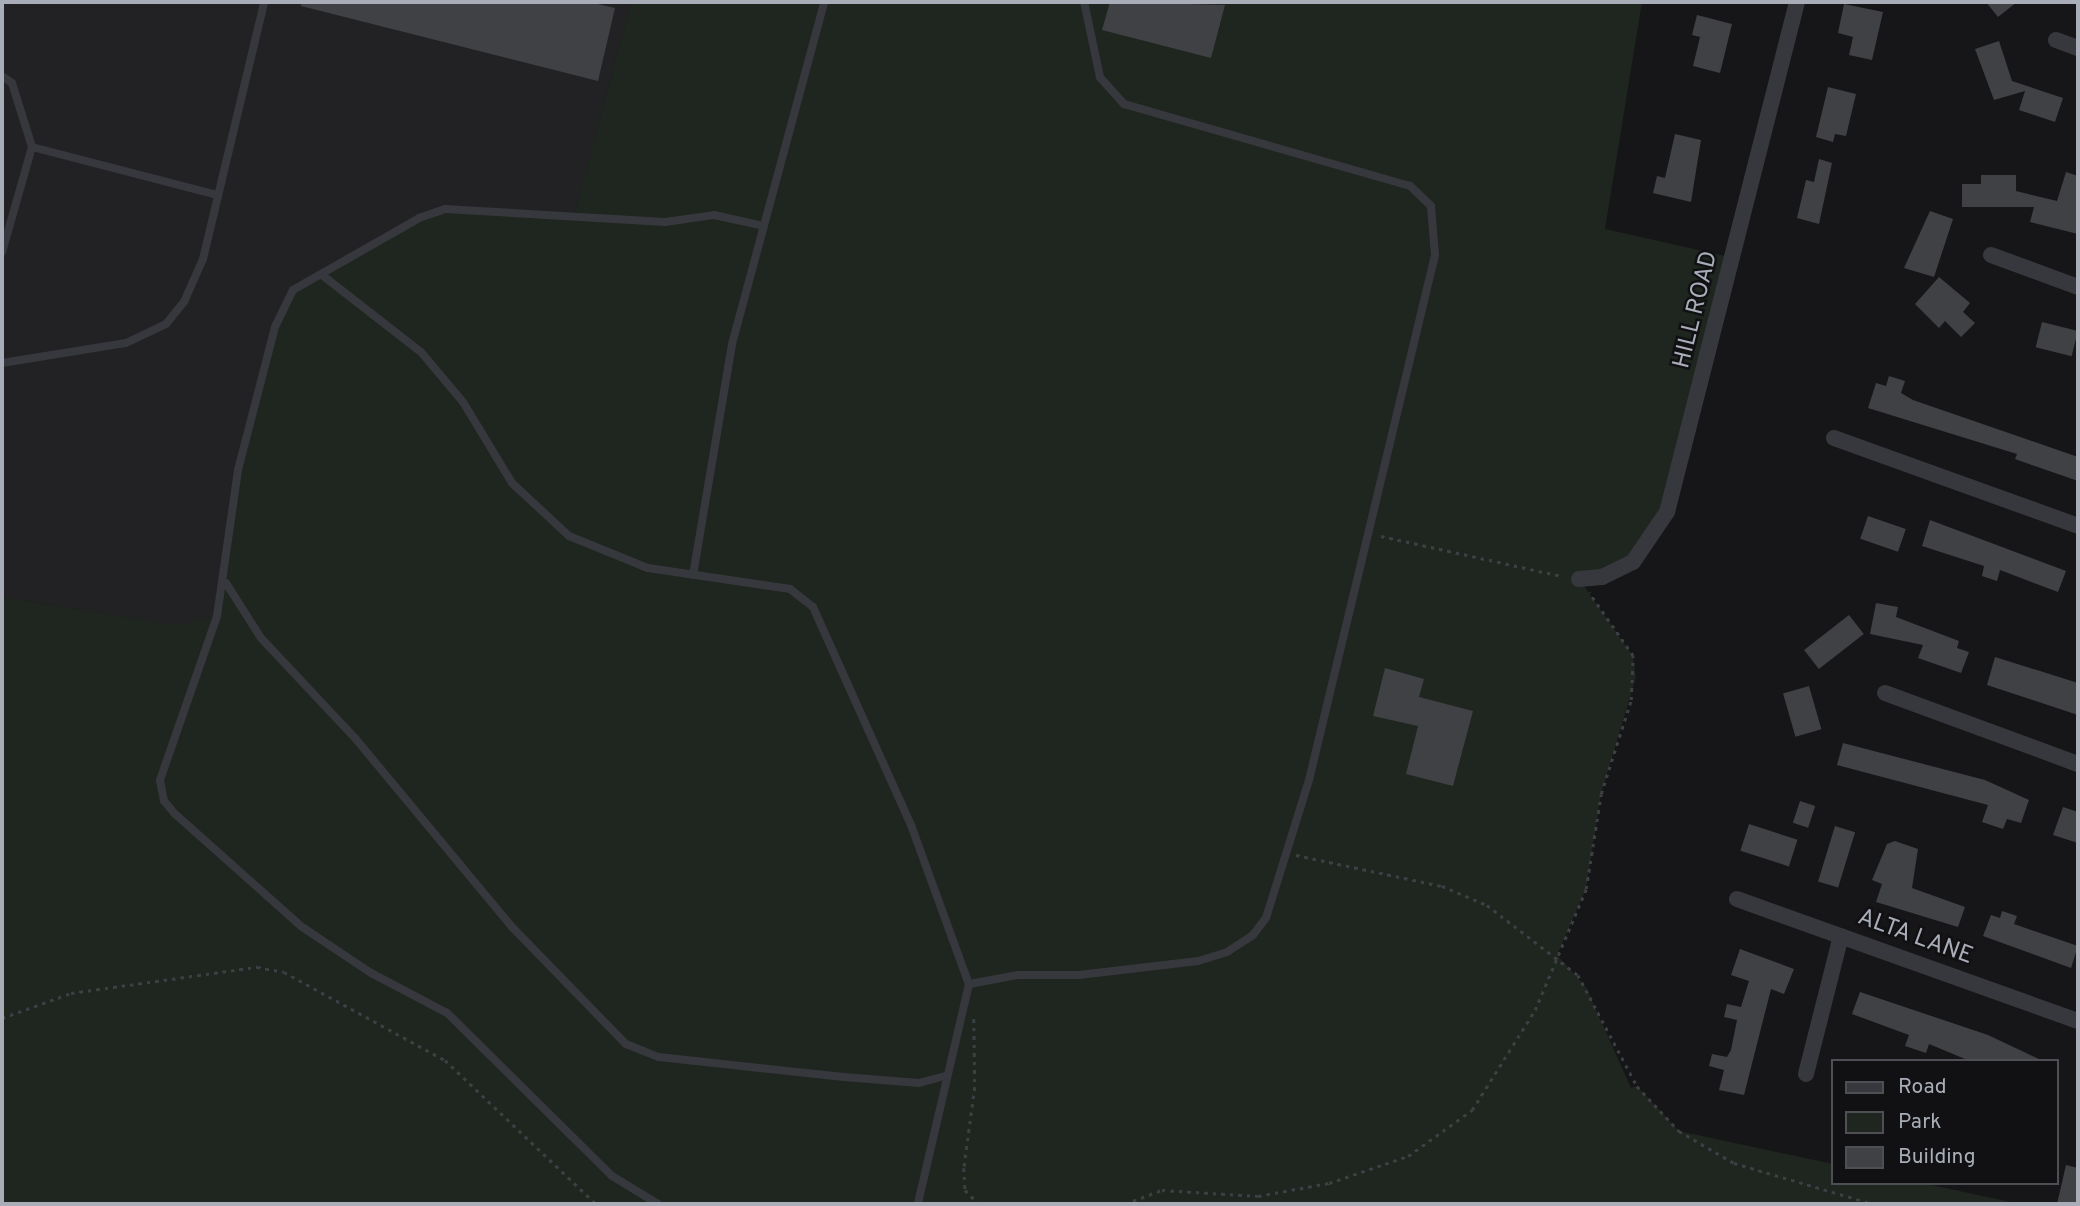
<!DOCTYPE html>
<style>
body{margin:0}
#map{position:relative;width:2080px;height:1206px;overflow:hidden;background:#161618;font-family:Overpass,sans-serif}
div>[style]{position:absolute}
.built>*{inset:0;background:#222225}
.green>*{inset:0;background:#1e261f}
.building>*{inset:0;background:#404145;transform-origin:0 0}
.path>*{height:2.5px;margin-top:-1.25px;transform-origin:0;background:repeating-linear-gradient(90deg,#3d3f44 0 3.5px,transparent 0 8.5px)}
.lane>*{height:8px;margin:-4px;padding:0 4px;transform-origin:4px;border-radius:4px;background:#37383d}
.street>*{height:16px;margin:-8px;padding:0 8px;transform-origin:8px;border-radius:8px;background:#37383d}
span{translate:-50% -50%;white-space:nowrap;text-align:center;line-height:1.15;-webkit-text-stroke:5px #111113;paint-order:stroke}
.street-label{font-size:24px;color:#a8adb8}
.frame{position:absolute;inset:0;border:4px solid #a8adb8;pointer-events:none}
.legend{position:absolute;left:1831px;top:1059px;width:228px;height:126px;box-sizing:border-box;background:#111113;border:2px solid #4d4f55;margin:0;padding:9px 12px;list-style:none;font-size:21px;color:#a8adb8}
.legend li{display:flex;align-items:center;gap:14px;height:35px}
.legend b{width:35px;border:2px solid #4d4f55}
</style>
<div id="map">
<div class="built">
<i style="clip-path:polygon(2px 2px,631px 2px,574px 217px,213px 631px,2px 597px)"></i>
</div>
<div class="green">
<i style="clip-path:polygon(631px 2px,1642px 2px,1605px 229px,1734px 258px,1681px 469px,1646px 549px,1579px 579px,1633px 656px,1636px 677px,1601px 794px,1586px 889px,1557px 955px,1586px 987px,1631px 1088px,1637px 1086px,1679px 1131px,1833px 1164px,1833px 1183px,1922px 1183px,2020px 1204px,2px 1204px,2px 597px,178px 625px,217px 616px,226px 528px,275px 327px,293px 290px,432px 212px,574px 216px)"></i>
</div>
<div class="building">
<i style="clip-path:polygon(301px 2px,589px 2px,615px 8px,598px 81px,301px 6px)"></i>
<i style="clip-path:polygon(1110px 2px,1225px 5px,1211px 58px,1102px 30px)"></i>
<i style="clip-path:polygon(1986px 2px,2017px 2px,1998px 17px)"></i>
<i style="clip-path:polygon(1844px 4px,1883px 12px,1872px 60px,1849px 55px,1853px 37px,1838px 33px)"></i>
<i style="clip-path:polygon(1697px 15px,1732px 24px,1720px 73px,1693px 66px,1700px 37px,1692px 35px)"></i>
<i style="clip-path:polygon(1999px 41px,2012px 81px,2063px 98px,2055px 122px,2019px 110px,2025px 91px,1994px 100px,1975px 49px)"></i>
<i style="clip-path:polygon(1828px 87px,1856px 94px,1846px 136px,1835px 134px,1833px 142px,1816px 137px)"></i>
<i style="clip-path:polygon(1675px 134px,1701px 140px,1691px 202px,1653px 193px,1657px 176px,1665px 178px)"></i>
<i style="clip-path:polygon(1819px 159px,1832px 163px,1819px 224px,1797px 218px,1806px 180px,1814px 182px)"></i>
<i style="clip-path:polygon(2066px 172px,2078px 176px,2078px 234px,2030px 222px,2034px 207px,1962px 207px,1962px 184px,1981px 184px,1981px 175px,2016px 175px,2016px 191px,2057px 201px)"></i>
<i style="clip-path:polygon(1930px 211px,1953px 219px,1934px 277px,1904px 268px)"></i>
<i style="clip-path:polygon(1939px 277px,1970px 303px,1963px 312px,1975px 323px,1961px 337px,1945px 321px,1939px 328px,1915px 304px)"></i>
<i style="left:2042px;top:322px;width:37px;height:26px;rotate:14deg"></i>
<i style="clip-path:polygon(1889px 376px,1905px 381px,1901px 393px,1913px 400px,2078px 457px,2078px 481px,2015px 459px,2017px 454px,1868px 408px,1876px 383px,1886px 386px)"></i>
<i style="left:1868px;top:516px;width:40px;height:24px;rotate:19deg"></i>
<i style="clip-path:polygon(1930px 520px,2066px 571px,2058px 592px,2000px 570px,1997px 581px,1982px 576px,1984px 566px,1922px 546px)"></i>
<i style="clip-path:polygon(1876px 603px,1898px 607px,1896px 617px,1959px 641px,1957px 648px,1969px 652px,1961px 673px,1918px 658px,1923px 645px,1870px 634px)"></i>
<i style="left:1849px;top:615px;width:24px;height:57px;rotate:52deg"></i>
<i style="clip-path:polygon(1995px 657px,2078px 683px,2078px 715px,1987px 685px)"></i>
<i style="clip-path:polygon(1385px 668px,1424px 679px,1419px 697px,1473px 711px,1453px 786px,1406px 774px,1418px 726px,1373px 716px)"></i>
<i style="left:1809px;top:686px;width:45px;height:27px;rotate:74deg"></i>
<i style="clip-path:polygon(1843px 743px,1985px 780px,2029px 800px,2021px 823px,2007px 819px,2003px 829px,1982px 822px,1988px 805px,1837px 765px)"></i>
<i style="left:1800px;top:801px;width:16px;height:23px;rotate:18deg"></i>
<i style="clip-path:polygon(2063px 807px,2078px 812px,2078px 843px,2053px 835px)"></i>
<i style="left:1749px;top:824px;width:51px;height:28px;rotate:18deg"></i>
<i style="left:1835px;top:826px;width:21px;height:58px;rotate:17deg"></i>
<i style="clip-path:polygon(1895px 841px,1918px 849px,1912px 888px,1965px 907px,1958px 927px,1876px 902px,1882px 884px,1872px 880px,1887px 844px)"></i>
<i style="clip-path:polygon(2002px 911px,2017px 916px,2014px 924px,2078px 946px,2071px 968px,1983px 936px,1991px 915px,2000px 918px)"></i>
<i style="clip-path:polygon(1740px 949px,1794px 969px,1784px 994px,1771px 989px,1744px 1095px,1719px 1090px,1724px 1070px,1709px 1066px,1712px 1054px,1727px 1057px,1731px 1050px,1737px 1020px,1724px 1017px,1727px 1004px,1741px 1007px,1749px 981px,1731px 975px)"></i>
<i style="clip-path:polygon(1860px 992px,1988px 1035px,2043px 1061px,1970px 1061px,1929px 1044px,1926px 1053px,1905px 1046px,1909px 1035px,1852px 1014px)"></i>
<i style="clip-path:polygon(2066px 1165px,2078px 1168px,2078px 1204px,2057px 1204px)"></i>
</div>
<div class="path">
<i style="left:1381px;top:536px;width:185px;rotate:12.5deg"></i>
<i style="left:1296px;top:855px;width:149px;rotate:12deg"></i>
<i style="left:1442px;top:886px;width:49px;rotate:22.9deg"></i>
<i style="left:1487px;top:905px;width:115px;rotate:37.6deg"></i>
<i style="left:1578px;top:975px;width:126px;rotate:62deg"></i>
<i style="left:1637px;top:1086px;width:62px;rotate:47deg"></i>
<i style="left:1679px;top:1131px;width:64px;rotate:30.2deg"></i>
<i style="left:1734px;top:1163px;width:145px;rotate:16.4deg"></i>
<i style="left:2px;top:1018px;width:73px;rotate:-19.9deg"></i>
<i style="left:71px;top:993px;width:188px;rotate:-8deg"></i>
<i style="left:257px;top:967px;width:27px;rotate:10deg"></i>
<i style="left:284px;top:972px;width:183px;rotate:28.7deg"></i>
<i style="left:445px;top:1060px;width:209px;rotate:43.6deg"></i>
<i style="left:974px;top:1019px;width:68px;rotate:89.2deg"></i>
<i style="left:975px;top:1087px;width:82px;rotate:97.7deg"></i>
<i style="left:964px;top:1168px;width:22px;rotate:87deg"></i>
<i style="left:965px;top:1190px;width:20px;rotate:45deg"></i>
<i style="left:1125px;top:1204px;width:40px;rotate:-21deg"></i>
<i style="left:1162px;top:1190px;width:96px;rotate:3.6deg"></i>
<i style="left:1258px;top:1196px;width:72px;rotate:-10.4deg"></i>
<i style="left:1329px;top:1183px;width:83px;rotate:-18.9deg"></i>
<i style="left:1408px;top:1156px;width:79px;rotate:-35.7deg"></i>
<i style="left:1472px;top:1110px;width:118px;rotate:-57.8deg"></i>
<i style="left:1535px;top:1010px;width:131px;rotate:-67.1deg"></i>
<i style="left:1586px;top:889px;width:96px;rotate:-81deg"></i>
<i style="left:1601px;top:794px;width:99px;rotate:-72.3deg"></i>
<i style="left:1631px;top:700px;width:44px;rotate:-87.4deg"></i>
<i style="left:1633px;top:656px;width:77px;rotate:-124.9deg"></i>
</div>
<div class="lane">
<i style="left:2px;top:76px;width:12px;rotate:35deg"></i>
<i style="left:12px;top:83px;width:67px;rotate:72.6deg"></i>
<i style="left:32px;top:147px;width:109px;rotate:105.9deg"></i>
<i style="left:32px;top:147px;width:192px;rotate:14.5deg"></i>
<i style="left:322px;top:275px;width:125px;rotate:37.9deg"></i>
<i style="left:421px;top:352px;width:65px;rotate:50deg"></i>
<i style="left:463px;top:402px;width:95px;rotate:58.8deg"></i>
<i style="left:512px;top:483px;width:78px;rotate:42.9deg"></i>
<i style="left:569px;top:536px;width:85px;rotate:22.1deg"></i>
<i style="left:648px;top:568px;width:144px;rotate:8.4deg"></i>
<i style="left:790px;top:589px;width:29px;rotate:38deg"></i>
<i style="left:813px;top:607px;width:239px;rotate:65.8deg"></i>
<i style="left:911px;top:825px;width:169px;rotate:70deg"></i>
<i style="left:969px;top:984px;width:226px;rotate:103.1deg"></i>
<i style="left:2px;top:363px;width:126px;rotate:-9.2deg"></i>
<i style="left:126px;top:343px;width:44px;rotate:-25.4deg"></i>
<i style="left:166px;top:324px;width:28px;rotate:-51deg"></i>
<i style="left:184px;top:302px;width:47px;rotate:-66.2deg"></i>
<i style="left:203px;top:259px;width:264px;rotate:-76.6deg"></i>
<i style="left:693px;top:575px;width:234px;rotate:-80.4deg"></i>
<i style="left:732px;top:344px;width:354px;rotate:-74.9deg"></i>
<i style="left:226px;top:583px;width:65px;rotate:57.5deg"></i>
<i style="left:261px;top:638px;width:137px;rotate:46.8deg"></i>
<i style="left:355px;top:738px;width:247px;rotate:50.3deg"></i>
<i style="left:513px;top:928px;width:162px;rotate:45.8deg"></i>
<i style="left:626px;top:1044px;width:35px;rotate:22deg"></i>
<i style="left:659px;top:1057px;width:186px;rotate:6.2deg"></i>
<i style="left:844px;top:1077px;width:75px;rotate:4.6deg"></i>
<i style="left:919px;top:1083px;width:28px;rotate:-15deg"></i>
<i style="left:969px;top:984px;width:50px;rotate:-10.4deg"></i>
<i style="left:1018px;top:975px;width:61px"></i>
<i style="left:1079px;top:975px;width:120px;rotate:-6.7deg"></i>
<i style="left:1198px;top:961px;width:30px;rotate:-17deg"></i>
<i style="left:1227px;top:952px;width:31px;rotate:-33deg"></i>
<i style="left:1253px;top:935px;width:21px;rotate:-53deg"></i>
<i style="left:1266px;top:918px;width:145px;rotate:-72.7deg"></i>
<i style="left:1309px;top:780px;width:540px;rotate:-76.5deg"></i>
<i style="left:1435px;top:255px;width:49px;rotate:-94.7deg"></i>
<i style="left:1431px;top:206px;width:29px;rotate:-136deg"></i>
<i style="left:1410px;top:186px;width:298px;rotate:-164deg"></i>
<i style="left:1124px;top:104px;width:36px;rotate:-132deg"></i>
<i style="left:1100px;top:77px;width:77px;rotate:-102deg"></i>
<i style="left:658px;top:1204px;width:54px;rotate:-148.7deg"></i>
<i style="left:612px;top:1176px;width:232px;rotate:-135.3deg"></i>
<i style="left:447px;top:1013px;width:86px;rotate:-152.2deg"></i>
<i style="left:371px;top:973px;width:83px;rotate:-146.3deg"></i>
<i style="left:302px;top:927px;width:170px;rotate:-138.3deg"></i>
<i style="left:175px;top:814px;width:17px;rotate:-130deg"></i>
<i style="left:164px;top:801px;width:21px;rotate:-101deg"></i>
<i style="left:160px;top:780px;width:174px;rotate:-70.8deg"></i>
<i style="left:217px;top:616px;width:148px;rotate:-81.8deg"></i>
<i style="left:238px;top:470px;width:148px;rotate:-75.5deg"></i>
<i style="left:275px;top:327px;width:41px;rotate:-64.1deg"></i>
<i style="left:293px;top:290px;width:145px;rotate:-29.7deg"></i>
<i style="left:419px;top:218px;width:28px;rotate:-19deg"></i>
<i style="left:445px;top:209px;width:220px;rotate:3.4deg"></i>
<i style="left:665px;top:222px;width:49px;rotate:-8.1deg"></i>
<i style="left:714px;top:215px;width:51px;rotate:12.4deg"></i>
</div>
<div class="street">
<i style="left:2056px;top:40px;width:23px;rotate:20deg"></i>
<i style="left:1991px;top:255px;width:93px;rotate:20.2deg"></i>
<i style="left:1834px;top:438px;width:259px;rotate:19.8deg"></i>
<i style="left:1579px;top:579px;width:23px;rotate:-5deg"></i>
<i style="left:1602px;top:577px;width:34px;rotate:-26deg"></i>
<i style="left:1633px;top:562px;width:60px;rotate:-55.8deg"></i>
<i style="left:1667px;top:512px;width:526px;rotate:-75.7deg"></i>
<i style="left:1885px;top:693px;width:206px;rotate:20.2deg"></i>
<i style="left:1737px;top:899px;width:362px;rotate:19.7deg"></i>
<i style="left:1806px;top:1074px;width:142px;rotate:-75.8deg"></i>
</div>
<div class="street-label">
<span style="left:1697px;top:310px;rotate:-76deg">HILL ROAD</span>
<span style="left:1915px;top:938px;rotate:20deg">ALTA LANE</span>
</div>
<div class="frame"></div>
<ul class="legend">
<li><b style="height:9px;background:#37383d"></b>Road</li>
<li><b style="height:19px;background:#1e261f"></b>Park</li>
<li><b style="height:19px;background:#404145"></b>Building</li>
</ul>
</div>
